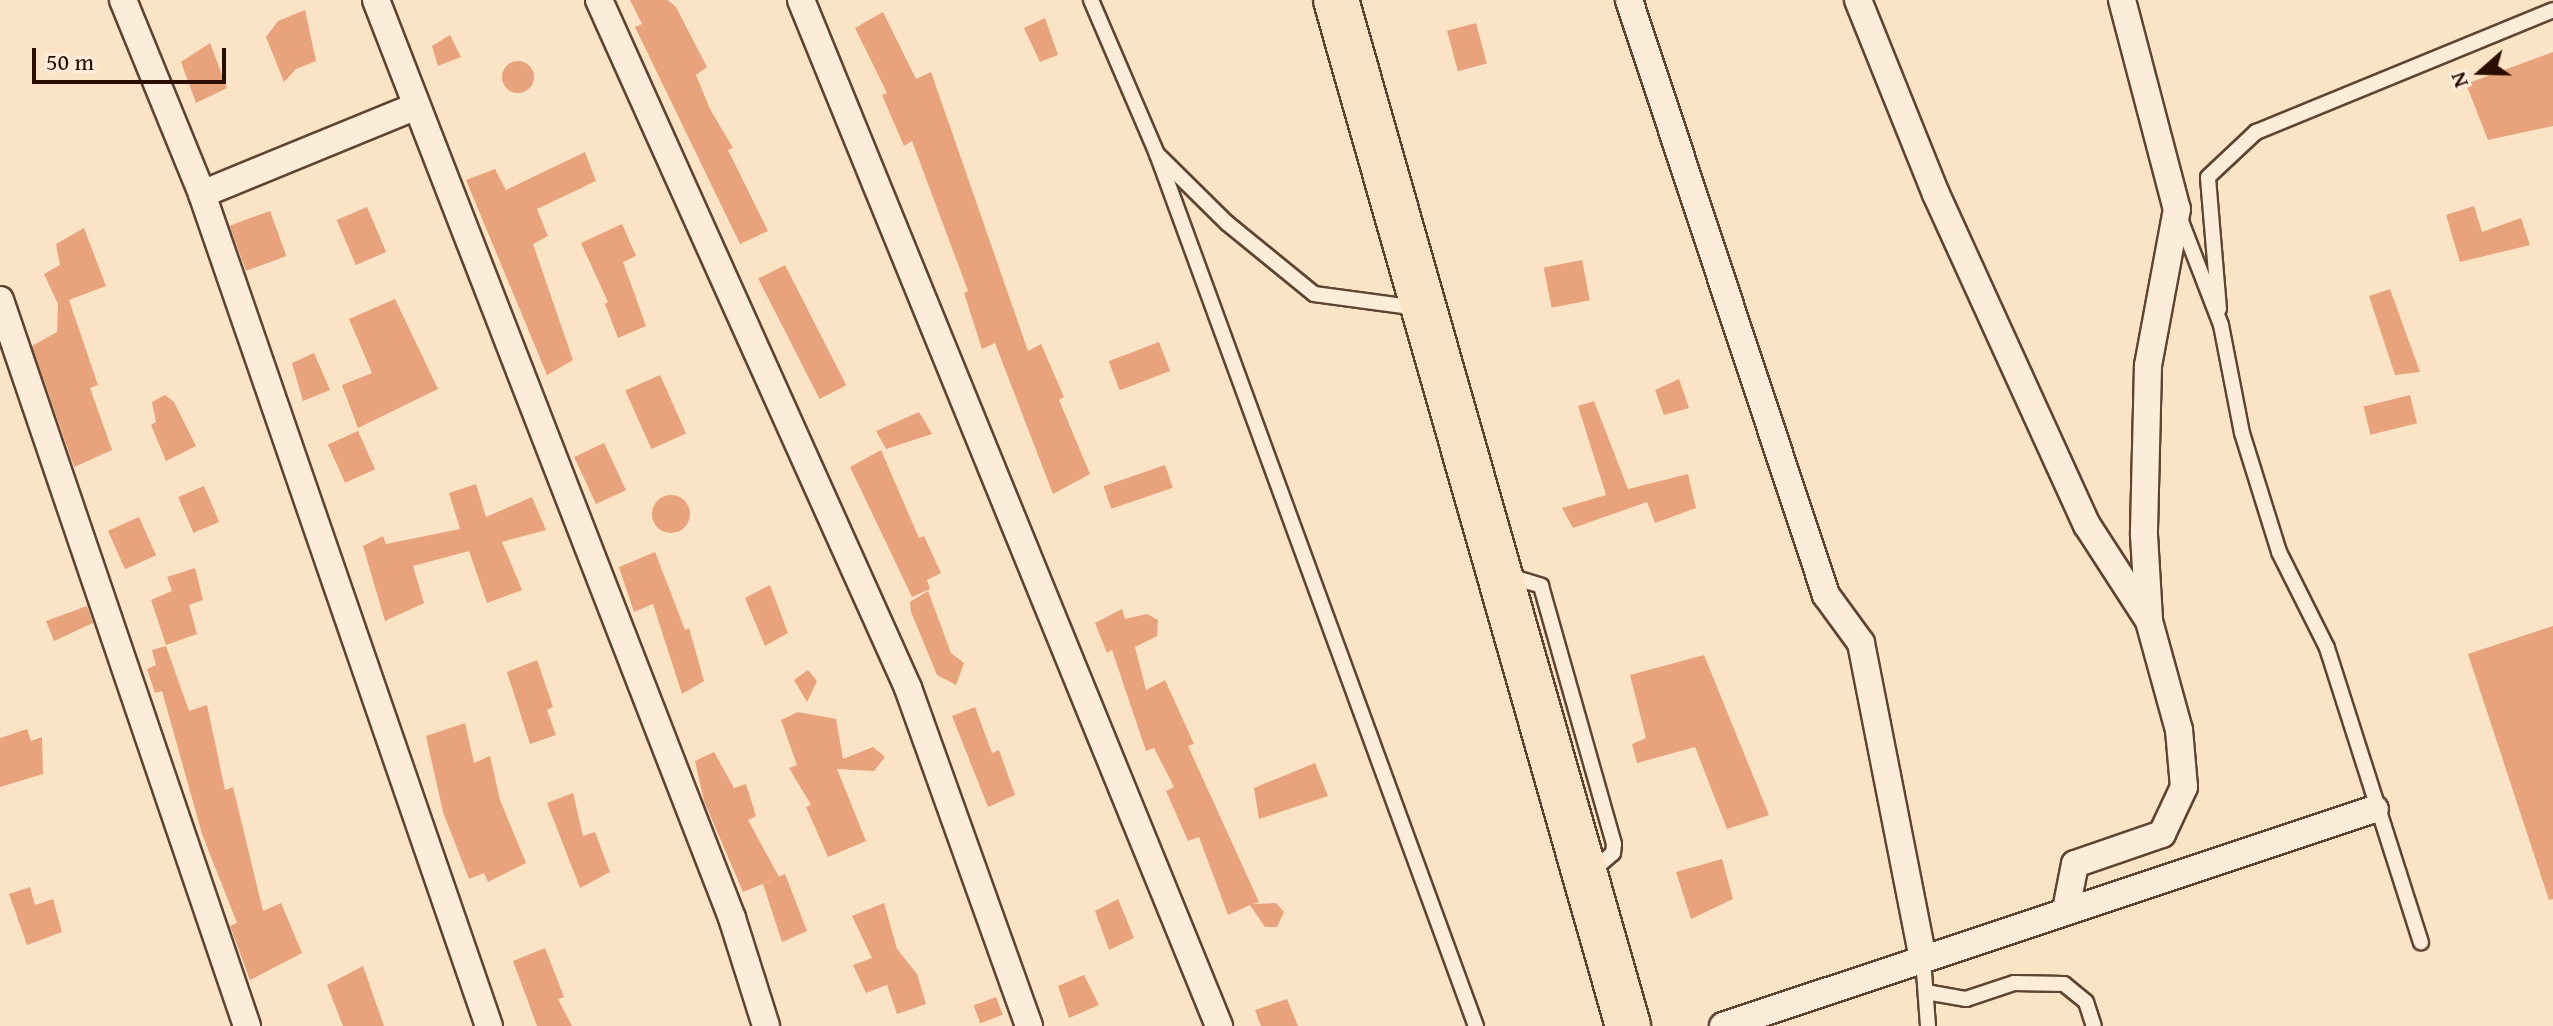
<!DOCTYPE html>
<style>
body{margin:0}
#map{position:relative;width:2553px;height:1026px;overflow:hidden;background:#fbe4c6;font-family:"Gentium Book Plus",serif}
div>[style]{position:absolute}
.building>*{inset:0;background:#e8a37d;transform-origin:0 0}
.round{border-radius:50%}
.roads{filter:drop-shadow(2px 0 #5f4432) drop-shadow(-2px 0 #5f4432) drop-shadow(0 2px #5f4432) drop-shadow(0 -2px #5f4432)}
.service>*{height:14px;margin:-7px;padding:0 7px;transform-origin:7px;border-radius:7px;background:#fcedda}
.minor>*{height:26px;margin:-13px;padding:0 13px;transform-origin:13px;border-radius:13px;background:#fcedda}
.trunk>*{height:44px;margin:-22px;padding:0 22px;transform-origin:22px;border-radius:22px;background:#fbe4c6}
span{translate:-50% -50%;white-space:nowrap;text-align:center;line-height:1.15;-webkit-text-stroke:6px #fcedda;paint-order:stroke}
.north{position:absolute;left:2441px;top:32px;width:80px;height:80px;-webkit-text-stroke:6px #fcedda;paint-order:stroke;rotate:250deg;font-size:22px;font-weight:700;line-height:32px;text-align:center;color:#2b0e00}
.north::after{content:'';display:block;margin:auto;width:28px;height:36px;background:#2b0e00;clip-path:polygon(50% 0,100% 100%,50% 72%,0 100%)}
.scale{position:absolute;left:32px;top:48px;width:194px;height:36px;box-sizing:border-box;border:4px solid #2b0e00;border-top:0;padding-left:10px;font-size:24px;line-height:28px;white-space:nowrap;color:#2b0e00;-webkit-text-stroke:6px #fcedda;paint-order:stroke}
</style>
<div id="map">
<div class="building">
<i style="clip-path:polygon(630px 0,668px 0,676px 7px,707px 67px,696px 75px,710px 109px,733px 148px,728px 150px,768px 231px,740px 244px,635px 27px,642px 24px)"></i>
<i style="clip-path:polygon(305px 10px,316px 61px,296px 69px,284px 82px,266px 37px,278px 21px)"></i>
<i style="clip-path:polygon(883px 12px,916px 79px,931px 72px,1028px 351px,1041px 344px,1064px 397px,1059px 400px,1090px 474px,1053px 494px,995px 343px,982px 349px,964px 293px,968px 291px,912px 141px,904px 146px,882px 95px,887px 93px,855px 28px)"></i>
<i style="clip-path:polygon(1045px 18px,1058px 55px,1040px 62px,1024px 28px)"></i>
<i style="left:1476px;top:23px;width:42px;height:30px;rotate:75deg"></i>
<i style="clip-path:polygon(450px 35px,461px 57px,438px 66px,432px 46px)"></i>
<i style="clip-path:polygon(210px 43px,227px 88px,196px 103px,181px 62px)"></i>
<i style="clip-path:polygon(2553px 52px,2553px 126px,2488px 140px,2466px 84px)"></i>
<i class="round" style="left:502px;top:61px;width:32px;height:32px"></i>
<i style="clip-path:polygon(585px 152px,596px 181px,537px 209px,548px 236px,533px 244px,573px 360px,547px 375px,466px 180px,495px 169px,506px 190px)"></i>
<i style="clip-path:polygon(2474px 206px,2482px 232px,2521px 218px,2530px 245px,2460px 262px,2446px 215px)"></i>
<i style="left:367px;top:207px;width:49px;height:33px;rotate:67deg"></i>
<i style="left:270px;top:211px;width:48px;height:43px;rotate:70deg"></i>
<i style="clip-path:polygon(622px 224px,636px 256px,623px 262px,646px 326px,618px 338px,605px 304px,608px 302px,581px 243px)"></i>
<i style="clip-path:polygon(84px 228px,106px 286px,69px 300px,98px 385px,90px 388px,112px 450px,74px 467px,32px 346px,57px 332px,58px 304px,44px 274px,60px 265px,56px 244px)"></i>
<i style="left:1582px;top:260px;width:41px;height:39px;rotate:79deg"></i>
<i style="left:785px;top:265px;width:135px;height:30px;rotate:63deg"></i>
<i style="clip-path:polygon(2390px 289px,2420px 372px,2395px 375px,2369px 296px)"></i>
<i style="clip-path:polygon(395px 299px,438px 389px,358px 428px,342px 385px,372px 373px,349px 319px)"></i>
<i style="left:1159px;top:342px;width:31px;height:54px;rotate:69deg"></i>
<i style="clip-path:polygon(314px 353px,330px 390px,303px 401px,292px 363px)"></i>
<i style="left:660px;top:375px;width:64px;height:38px;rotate:66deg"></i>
<i style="clip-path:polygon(1679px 379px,1689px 408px,1664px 415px,1655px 390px)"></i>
<i style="clip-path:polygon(165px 395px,174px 402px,196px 446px,166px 461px,151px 425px,156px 422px,152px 402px)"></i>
<i style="left:2410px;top:395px;width:29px;height:48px;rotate:76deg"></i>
<i style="clip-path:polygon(1594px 401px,1628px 489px,1688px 474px,1696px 508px,1655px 523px,1647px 502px,1573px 528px,1562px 508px,1606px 495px,1578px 406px)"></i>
<i style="clip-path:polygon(919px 412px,932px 434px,886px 449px,876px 431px)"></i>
<i style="left:358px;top:431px;width:42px;height:33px;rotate:66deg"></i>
<i style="left:604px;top:443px;width:52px;height:33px;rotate:65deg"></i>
<i style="clip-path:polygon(881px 450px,919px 538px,924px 536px,941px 573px,927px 580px,930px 589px,912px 597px,850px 467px)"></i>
<i style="left:1165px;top:465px;width:24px;height:65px;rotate:71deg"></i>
<i style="clip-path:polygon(476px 484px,486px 517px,532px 497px,546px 530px,502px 542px,522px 590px,487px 603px,469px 551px,413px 566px,424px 603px,385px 621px,363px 546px,383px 536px,386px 544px,460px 529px,449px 493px)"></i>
<i style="left:204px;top:486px;width:39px;height:28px;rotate:67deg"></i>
<i class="round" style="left:652px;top:495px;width:38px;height:38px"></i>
<i style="left:139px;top:517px;width:42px;height:34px;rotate:66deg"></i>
<i style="clip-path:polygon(655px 552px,685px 630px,689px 628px,704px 681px,682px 694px,653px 604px,634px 612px,619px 567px)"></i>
<i style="clip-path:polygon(195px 568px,203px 600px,189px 605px,197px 634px,166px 645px,151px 600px,172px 591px,167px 577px)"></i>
<i style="clip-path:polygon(770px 585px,788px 633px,765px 646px,745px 598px)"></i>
<i style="clip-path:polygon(928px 591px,951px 653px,964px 663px,956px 685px,937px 675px,911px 612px,910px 602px)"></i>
<i style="clip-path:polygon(87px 606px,93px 623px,54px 641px,46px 621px)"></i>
<i style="clip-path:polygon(1122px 609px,1125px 619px,1147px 614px,1158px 620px,1157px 636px,1135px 647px,1146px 690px,1165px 680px,1194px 744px,1188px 746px,1259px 902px,1253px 904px,1276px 903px,1284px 912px,1277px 927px,1265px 927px,1250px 905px,1228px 915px,1199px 837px,1188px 841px,1166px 791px,1174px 787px,1154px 748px,1146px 751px,1112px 650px,1107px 653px,1095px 623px)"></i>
<i style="clip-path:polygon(2553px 626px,2553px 899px,2549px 900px,2468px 654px)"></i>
<i style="clip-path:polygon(166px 646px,189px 711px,207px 705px,225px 790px,233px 787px,263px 911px,281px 903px,302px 953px,250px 980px,230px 926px,237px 923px,202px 834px,162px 691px,155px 693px,147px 669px,156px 665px,152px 650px)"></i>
<i style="clip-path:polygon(1704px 655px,1769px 815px,1727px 829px,1695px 747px,1637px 763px,1632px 744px,1646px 738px,1630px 675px)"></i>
<i style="clip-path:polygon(537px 660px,553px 707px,547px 710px,556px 735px,530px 744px,507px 672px)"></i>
<i style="clip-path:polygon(808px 670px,817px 681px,807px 702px,794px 680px)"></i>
<i style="clip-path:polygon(975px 707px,992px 753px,999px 750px,1015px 795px,988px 807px,952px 716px)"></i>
<i style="clip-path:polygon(798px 712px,836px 719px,843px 759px,873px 747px,885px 757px,874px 771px,837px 769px,866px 841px,828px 857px,806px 807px,811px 805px,789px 768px,797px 765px,781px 720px)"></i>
<i style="clip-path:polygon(465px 723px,474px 763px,490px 756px,500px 800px,526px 863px,488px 882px,484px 873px,469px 879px,443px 812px,426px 736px)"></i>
<i style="clip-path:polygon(27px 729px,31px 741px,42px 737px,43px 774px,0 787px,0 738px)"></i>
<i style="clip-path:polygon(714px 752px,734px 788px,746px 784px,756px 816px,748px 820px,779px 877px,743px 892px,704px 801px,695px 761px)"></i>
<i style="clip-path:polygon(1315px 763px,1328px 796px,1259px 819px,1254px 788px)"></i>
<i style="clip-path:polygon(573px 793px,583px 836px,595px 832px,610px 872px,580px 888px,547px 803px)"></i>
<i style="clip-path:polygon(1722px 859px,1733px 899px,1691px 919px,1676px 872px)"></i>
<i style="clip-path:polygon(785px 874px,807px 931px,782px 942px,763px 884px)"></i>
<i style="clip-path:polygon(30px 887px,35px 905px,53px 899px,62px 932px,27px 945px,9px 894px)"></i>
<i style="clip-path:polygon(1118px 899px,1134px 938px,1109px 950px,1095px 911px)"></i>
<i style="clip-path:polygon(884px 903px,897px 949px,917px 974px,926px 1004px,897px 1014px,887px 985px,866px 993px,853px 965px,872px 958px,852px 916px)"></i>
<i style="clip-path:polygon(545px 948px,564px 997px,558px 999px,572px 1026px,537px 1026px,513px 961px)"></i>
<i style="clip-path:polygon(363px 966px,384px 1026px,343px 1026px,327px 985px)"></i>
<i style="clip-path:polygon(1084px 975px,1099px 1005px,1069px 1018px,1058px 986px)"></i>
<i style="left:996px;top:997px;width:19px;height:24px;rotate:69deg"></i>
<i style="clip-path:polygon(1287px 999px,1298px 1026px,1261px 1026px,1255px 1010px)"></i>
</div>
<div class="roads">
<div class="service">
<i style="left:1091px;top:0;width:168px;rotate:66.8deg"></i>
<i style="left:1157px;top:154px;width:98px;rotate:44.6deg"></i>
<i style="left:1227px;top:223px;width:112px;rotate:39.2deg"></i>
<i style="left:1314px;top:294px;width:105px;rotate:7.7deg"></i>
<i style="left:1157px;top:154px;width:929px;rotate:69.91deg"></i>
<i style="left:2179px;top:216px;width:117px;rotate:68.9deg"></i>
<i style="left:2221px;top:325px;width:110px;rotate:79deg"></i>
<i style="left:2242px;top:433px;width:125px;rotate:72.7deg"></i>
<i style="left:2279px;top:552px;width:107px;rotate:63.4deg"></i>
<i style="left:2327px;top:648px;width:309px;rotate:72.3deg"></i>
<i style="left:2219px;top:309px;width:132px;rotate:-94.8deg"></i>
<i style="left:2208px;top:177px;width:66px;rotate:-43.2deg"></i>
<i style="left:2256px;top:132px;width:321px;rotate:-22.3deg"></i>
<i style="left:1506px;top:575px;width:37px;rotate:17deg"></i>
<i style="left:1541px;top:586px;width:268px;rotate:74.2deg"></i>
<i style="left:1614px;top:844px;width:9px;rotate:96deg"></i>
<i style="left:1613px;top:853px;width:29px;rotate:139deg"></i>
<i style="left:1923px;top:958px;width:68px;rotate:85.8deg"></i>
<i style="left:1926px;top:992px;width:41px;rotate:9.9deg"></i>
<i style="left:1966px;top:999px;width:51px;rotate:-18.4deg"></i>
<i style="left:2014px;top:983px;width:50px;rotate:1.1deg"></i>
<i style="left:2064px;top:984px;width:28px;rotate:39deg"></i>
<i style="left:2086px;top:1002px;width:25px;rotate:72deg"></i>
</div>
<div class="minor">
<i style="left:123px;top:0;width:209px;rotate:67.8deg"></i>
<i style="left:202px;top:194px;width:880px;rotate:70.97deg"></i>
<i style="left:376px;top:0;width:985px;rotate:68.8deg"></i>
<i style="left:732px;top:918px;width:113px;rotate:72.5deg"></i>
<i style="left:599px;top:0;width:754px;rotate:65.81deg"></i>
<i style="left:908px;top:688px;width:359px;rotate:70.3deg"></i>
<i style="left:801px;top:0;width:1108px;rotate:67.83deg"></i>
<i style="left:1629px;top:0;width:627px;rotate:71.68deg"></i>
<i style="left:1826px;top:595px;width:59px;rotate:53.9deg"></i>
<i style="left:1861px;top:643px;width:321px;rotate:78.9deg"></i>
<i style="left:1858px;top:0;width:209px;rotate:68.1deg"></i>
<i style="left:1936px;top:194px;width:364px;rotate:65.5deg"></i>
<i style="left:2087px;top:525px;width:114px;rotate:57.1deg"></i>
<i style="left:2149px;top:621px;width:113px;rotate:74.6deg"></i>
<i style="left:2179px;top:730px;width:57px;rotate:85deg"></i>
<i style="left:2184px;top:787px;width:52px;rotate:115.1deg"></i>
<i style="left:2162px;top:834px;width:92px;rotate:161deg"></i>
<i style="left:2075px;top:864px;width:47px;rotate:101.1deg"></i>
<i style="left:2122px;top:0;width:216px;rotate:75.3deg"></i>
<i style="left:2177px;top:209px;width:160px;rotate:100.5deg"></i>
<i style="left:2148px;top:366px;width:169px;rotate:91.4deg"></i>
<i style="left:2144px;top:535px;width:84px;rotate:86.6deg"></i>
<i style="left:202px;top:194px;width:232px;rotate:-22.3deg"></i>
<i style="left:0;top:300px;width:767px;rotate:71.21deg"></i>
<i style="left:1723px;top:1026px;width:687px;rotate:-18.41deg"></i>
</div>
<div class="trunk">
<i style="left:1336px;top:0;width:1067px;rotate:74.11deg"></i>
</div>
</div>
<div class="north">N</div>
<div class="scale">50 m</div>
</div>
